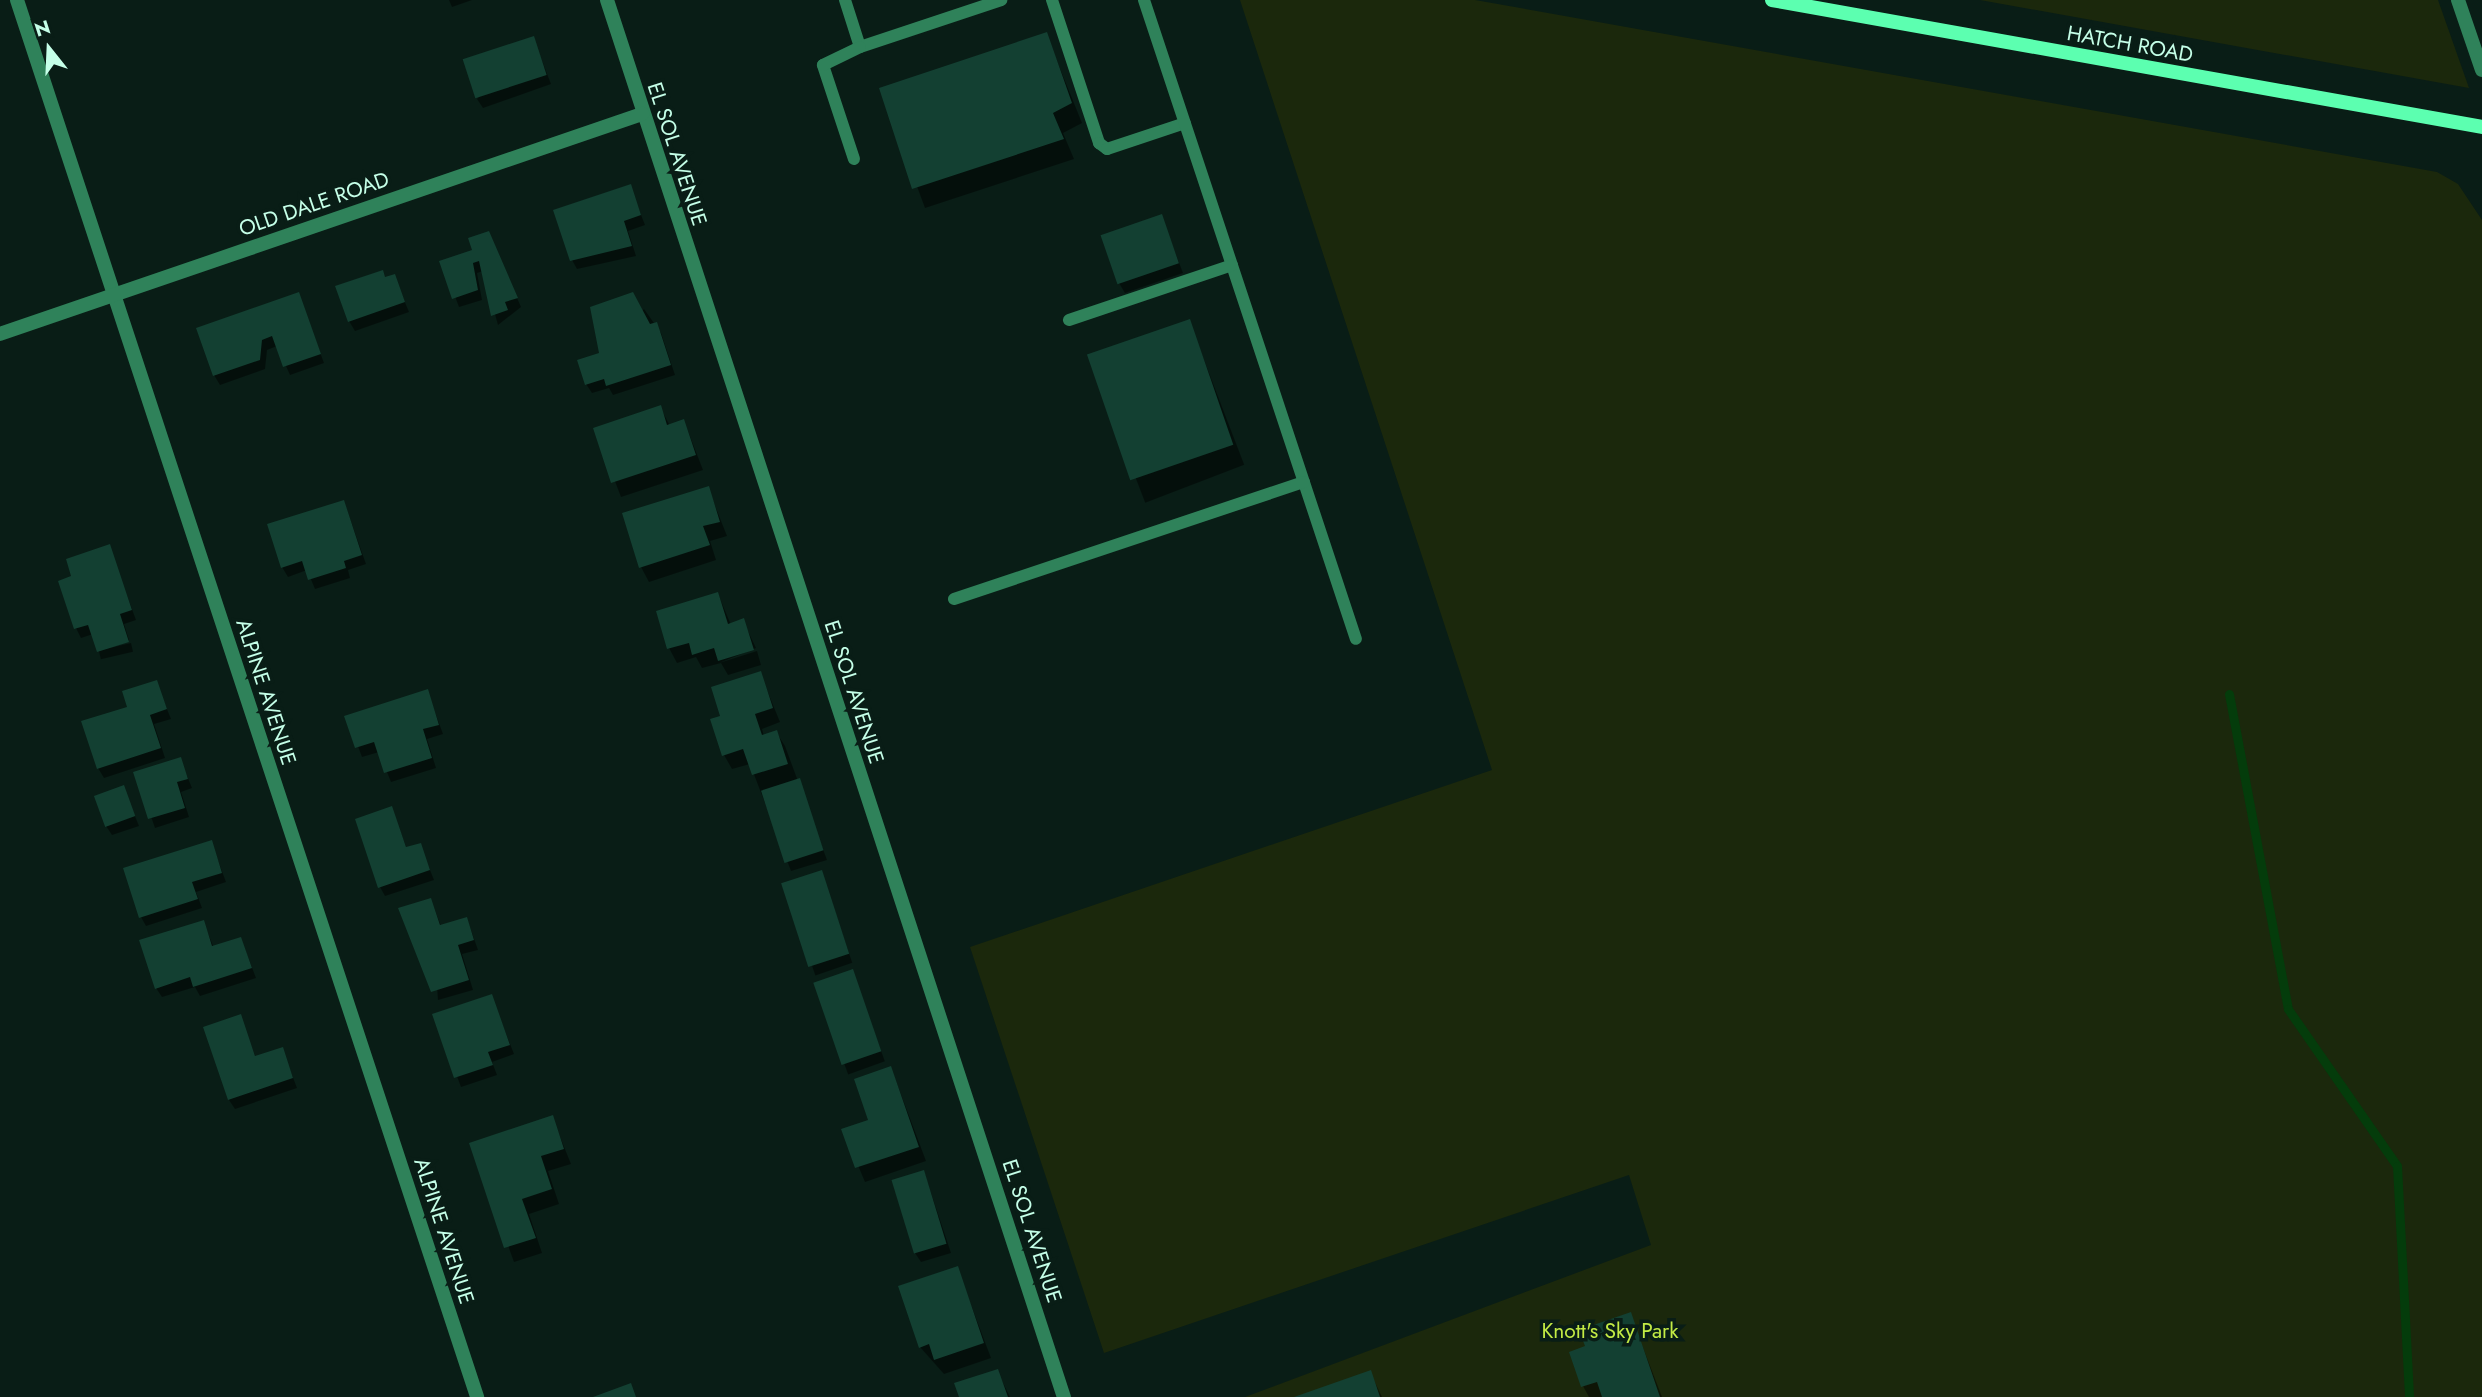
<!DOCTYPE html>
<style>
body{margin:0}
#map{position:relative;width:2482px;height:1397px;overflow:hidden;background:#091d16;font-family:Jost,sans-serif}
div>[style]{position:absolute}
.green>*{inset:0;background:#1b280c}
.shadow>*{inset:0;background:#0007;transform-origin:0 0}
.stream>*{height:9px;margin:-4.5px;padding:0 4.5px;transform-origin:4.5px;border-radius:4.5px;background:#043c0b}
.building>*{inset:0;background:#134032;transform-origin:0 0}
.lane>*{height:12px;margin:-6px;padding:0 6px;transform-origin:6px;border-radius:6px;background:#2f825a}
.street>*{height:14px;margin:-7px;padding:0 7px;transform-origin:7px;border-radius:7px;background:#2f825a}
.secondary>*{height:14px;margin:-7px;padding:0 7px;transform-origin:7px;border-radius:7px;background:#5cffb0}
span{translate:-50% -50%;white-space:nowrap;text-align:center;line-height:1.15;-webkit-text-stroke:7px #091d16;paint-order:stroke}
.street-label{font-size:21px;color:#c5ffe8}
.park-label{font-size:21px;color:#c3eb45}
.north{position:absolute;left:14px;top:14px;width:70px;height:70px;-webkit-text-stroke:5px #091d16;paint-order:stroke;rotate:342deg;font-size:19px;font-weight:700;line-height:28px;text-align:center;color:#c5ffe8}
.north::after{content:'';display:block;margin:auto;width:24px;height:32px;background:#c5ffe8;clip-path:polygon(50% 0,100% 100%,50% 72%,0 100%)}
</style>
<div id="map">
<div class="green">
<i style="clip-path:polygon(1240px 0,1475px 0,2437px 172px,2458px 184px,2482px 220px,2482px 1397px,1245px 1397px,1651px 1245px,1629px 1175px,1104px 1353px,970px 947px,1492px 770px)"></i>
<i style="clip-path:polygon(1980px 0,2438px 0,2469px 88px)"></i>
</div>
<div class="shadow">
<i style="clip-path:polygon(449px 0,472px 0,452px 7px)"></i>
<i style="clip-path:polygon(1046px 34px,1082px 123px,1063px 133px,1074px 159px,925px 208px,881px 89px)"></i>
<i style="clip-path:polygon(533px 38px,551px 84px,483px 108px,477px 99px)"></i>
<i style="clip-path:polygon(630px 187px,645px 225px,628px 231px,636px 256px,577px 269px,572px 260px)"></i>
<i style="clip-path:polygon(1161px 216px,1183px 273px,1125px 293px,1119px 283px)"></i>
<i style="clip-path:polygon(493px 243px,521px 307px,498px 325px,483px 271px,477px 273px,482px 300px,459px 307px,442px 262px)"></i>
<i style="clip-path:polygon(394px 276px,409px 312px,355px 331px,349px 321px)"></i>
<i style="clip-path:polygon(298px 294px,324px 363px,290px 375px,277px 346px,267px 350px,265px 369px,220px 385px,214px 375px)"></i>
<i style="clip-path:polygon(644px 309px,661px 333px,675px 375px,613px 395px,609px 388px,592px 393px,586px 384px,601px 354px)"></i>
<i style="left:1189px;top:321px;width:154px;height:106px;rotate:69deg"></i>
<i style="clip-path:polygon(660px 407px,670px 426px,684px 421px,703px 470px,621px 497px,595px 429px)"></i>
<i style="clip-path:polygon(708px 488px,727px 536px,710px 541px,716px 560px,649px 582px,641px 567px)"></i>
<i style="clip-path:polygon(344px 502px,366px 564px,348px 570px,350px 578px,315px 589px,307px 570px,288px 577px,282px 567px)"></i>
<i style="clip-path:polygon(109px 547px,136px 620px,124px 624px,129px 640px,98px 650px,93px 634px,81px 638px,76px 628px,73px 577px)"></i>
<i style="clip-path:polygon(718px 594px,731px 625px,743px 621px,756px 648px,719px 663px,757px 651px,761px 665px,728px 675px,721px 663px,702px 668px,696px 657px,677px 663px,669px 648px)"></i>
<i style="left:131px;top:643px;width:9px;height:33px;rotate:77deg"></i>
<i style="clip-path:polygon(760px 673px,780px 722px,762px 729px,764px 736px,776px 732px,785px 746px,827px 860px,791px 871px,750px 764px,732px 769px,724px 755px,723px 717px)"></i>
<i style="clip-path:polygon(156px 682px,171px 719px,154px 724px,165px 758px,104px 778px,98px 768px,129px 708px)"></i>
<i style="clip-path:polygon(427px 691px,443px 734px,427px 739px,436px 768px,391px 782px,379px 752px,362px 757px,347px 717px)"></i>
<i style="clip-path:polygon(180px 759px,192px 788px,181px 792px,189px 817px,155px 828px,136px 773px)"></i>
<i style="clip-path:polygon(123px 787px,139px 826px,112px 835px,106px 826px)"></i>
<i style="clip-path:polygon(391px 808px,407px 849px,420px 845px,434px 880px,385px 896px,380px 887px)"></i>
<i style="clip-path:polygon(211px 842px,226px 882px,196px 892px,202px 908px,146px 926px,141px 917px)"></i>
<i style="left:821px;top:872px;width:96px;height:39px;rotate:71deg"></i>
<i style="clip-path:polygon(431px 900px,441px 926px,467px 919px,478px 950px,462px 954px,473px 990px,438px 1000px)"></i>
<i style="clip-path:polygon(203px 922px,214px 948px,241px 939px,256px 978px,200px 996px,195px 987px,162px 997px,156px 988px)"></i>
<i style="left:852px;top:971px;width:96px;height:39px;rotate:70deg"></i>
<i style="clip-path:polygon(491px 996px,514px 1054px,492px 1062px,497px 1075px,461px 1087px,434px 1015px)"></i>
<i style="clip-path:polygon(240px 1017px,256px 1058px,282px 1049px,297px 1088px,235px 1109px,229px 1100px)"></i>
<i style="clip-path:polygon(891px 1068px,926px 1161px,865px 1182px,843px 1130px,870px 1121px)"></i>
<i style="clip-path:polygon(552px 1117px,571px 1164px,548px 1171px,559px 1204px,529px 1214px,542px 1253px,514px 1262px,471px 1144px)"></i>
<i style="clip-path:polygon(924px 1172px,951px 1253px,921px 1262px,915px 1253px)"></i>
<i style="clip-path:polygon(957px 1268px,991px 1358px,944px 1374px,920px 1347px)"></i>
<i style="clip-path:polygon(1630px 1314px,1662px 1397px,1589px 1397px,1583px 1386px,1587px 1347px)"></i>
<i style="clip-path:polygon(997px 1371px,1010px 1397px,961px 1397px)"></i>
<i style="clip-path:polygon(1370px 1372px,1382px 1397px,1299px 1397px)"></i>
</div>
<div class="stream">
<i style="left:2229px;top:694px;width:320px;rotate:79.4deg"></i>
<i style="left:2288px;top:1009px;width:191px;rotate:55.2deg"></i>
<i style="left:2397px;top:1166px;width:231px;rotate:87deg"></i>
</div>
<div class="building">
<i style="clip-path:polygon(1047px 32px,1072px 103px,1053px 113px,1064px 139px,912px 189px,879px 88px)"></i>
<i style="left:534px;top:36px;width:41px;height:75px;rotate:72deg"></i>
<i style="clip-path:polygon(631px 184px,641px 215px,624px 221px,632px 246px,570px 261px,553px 210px)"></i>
<i style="left:1162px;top:214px;width:52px;height:65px;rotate:71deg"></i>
<i style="clip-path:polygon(489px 231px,518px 298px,505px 302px,508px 310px,491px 316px,479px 261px,473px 263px,478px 290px,452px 299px,439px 261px,472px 250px,468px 238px)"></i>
<i style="clip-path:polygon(383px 270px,385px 277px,395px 274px,405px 302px,348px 322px,335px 286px)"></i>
<i style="clip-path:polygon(299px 292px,321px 354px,283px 367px,272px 336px,262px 340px,260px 360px,213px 376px,196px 328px)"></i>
<i style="clip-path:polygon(633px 292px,650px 324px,657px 322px,671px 365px,606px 386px,604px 379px,585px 385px,577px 360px,599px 353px,590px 307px)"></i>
<i style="left:1190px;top:319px;width:133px;height:109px;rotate:71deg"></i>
<i style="clip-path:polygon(661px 405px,667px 425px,684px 419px,696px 455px,611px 483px,593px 428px)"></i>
<i style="clip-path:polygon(709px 486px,720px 522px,703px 526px,710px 545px,639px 568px,622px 513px)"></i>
<i style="clip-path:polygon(344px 500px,362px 555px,344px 561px,346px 568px,308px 580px,302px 561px,281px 568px,267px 524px)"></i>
<i style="clip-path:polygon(110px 544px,132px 610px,120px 614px,129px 642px,97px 652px,88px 625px,74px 629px,58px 581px,71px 576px,66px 559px)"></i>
<i style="clip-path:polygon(718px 592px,728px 624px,744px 618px,754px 650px,718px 661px,714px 648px,692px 655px,689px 643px,667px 649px,656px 611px)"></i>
<i style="clip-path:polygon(761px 671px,773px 708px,755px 714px,762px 735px,777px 730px,788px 764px,752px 775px,743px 749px,722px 756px,710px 719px,720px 716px,711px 687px)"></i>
<i style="clip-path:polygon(157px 680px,167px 709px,150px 715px,161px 748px,97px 769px,81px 721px,127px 707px,122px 691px)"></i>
<i style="clip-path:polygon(428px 689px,439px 725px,423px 729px,432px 758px,384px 773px,374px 742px,355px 748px,344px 716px)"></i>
<i style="clip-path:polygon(181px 757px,188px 779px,177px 782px,185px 808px,148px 819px,133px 772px)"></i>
<i style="left:800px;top:778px;width:76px;height:41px;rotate:72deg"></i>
<i style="left:124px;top:785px;width:33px;height:32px;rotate:70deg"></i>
<i style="clip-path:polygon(392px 806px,406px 847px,421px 843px,430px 870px,378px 888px,355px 819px)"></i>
<i style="clip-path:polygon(212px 840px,222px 873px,192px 882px,198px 899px,139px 918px,123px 868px)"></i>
<i style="left:822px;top:870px;width:88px;height:43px;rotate:72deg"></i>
<i style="clip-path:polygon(431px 898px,440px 925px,467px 917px,474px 940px,458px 945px,469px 980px,431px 992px,398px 908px)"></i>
<i style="clip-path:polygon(204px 920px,212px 946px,241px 937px,252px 968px,193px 987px,190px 977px,155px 989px,139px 940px)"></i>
<i style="left:853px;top:969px;width:87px;height:42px;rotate:71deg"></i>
<i style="clip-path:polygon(492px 994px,510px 1045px,488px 1052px,493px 1065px,454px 1078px,432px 1014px)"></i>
<i style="clip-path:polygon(241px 1014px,255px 1056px,283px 1047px,293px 1078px,228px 1100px,203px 1027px)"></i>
<i style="clip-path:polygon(891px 1066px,919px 1147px,855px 1168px,841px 1129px,868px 1120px,854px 1079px)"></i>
<i style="clip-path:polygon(553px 1115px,564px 1149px,541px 1156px,552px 1189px,522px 1199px,536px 1238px,504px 1248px,469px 1143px)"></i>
<i style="left:924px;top:1170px;width:77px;height:34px;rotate:73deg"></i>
<i style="clip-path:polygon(958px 1266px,984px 1343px,934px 1360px,929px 1344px,919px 1348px,898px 1286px)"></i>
<i style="clip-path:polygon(1631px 1312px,1660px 1397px,1602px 1397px,1597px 1382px,1581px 1387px,1569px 1352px,1585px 1346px,1579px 1330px)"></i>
<i style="clip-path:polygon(998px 1369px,1008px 1397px,959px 1397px,954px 1383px)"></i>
<i style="clip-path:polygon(1371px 1370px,1380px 1397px,1294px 1397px)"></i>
<i style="clip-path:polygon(631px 1383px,636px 1397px,593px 1397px)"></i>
</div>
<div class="lane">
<i style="left:845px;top:0;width:49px;rotate:72.3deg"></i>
<i style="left:860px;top:47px;width:149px;rotate:-18.4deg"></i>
<i style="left:1052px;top:0;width:151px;rotate:71.8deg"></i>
<i style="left:1099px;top:143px;width:10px;rotate:37deg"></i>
<i style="left:1107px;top:149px;width:82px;rotate:-18.4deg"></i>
<i style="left:1144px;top:0;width:673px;rotate:71.65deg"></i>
<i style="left:854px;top:159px;width:99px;rotate:-108.3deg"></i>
<i style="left:823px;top:65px;width:41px;rotate:-25.9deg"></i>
<i style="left:1069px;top:320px;width:172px;rotate:-18.6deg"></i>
<i style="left:954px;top:599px;width:369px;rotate:-18.5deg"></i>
</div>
<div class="street">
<i style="left:17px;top:0;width:1471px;rotate:71.77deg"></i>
<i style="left:607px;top:0;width:1470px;rotate:71.89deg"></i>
<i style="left:2458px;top:0;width:74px;rotate:71.1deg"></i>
<i style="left:0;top:334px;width:679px;rotate:-18.92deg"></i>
</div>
<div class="secondary">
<i style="left:1772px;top:0;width:721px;rotate:10.14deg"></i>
</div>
<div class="street-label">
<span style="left:2130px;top:44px;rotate:10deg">HATCH ROAD</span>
<span style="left:677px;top:154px;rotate:72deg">EL SOL AVENUE</span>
<span style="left:314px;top:204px;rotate:-19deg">OLD DALE ROAD</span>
<span style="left:266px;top:692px;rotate:72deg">ALPINE AVENUE</span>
<span style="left:854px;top:692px;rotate:72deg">EL SOL AVENUE</span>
<span style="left:444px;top:1231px;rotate:72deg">ALPINE AVENUE</span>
<span style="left:1032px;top:1231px;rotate:72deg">EL SOL AVENUE</span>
</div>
<div class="park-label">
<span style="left:1610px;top:1331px">Knott's Sky Park</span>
</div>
<div class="north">N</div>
</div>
